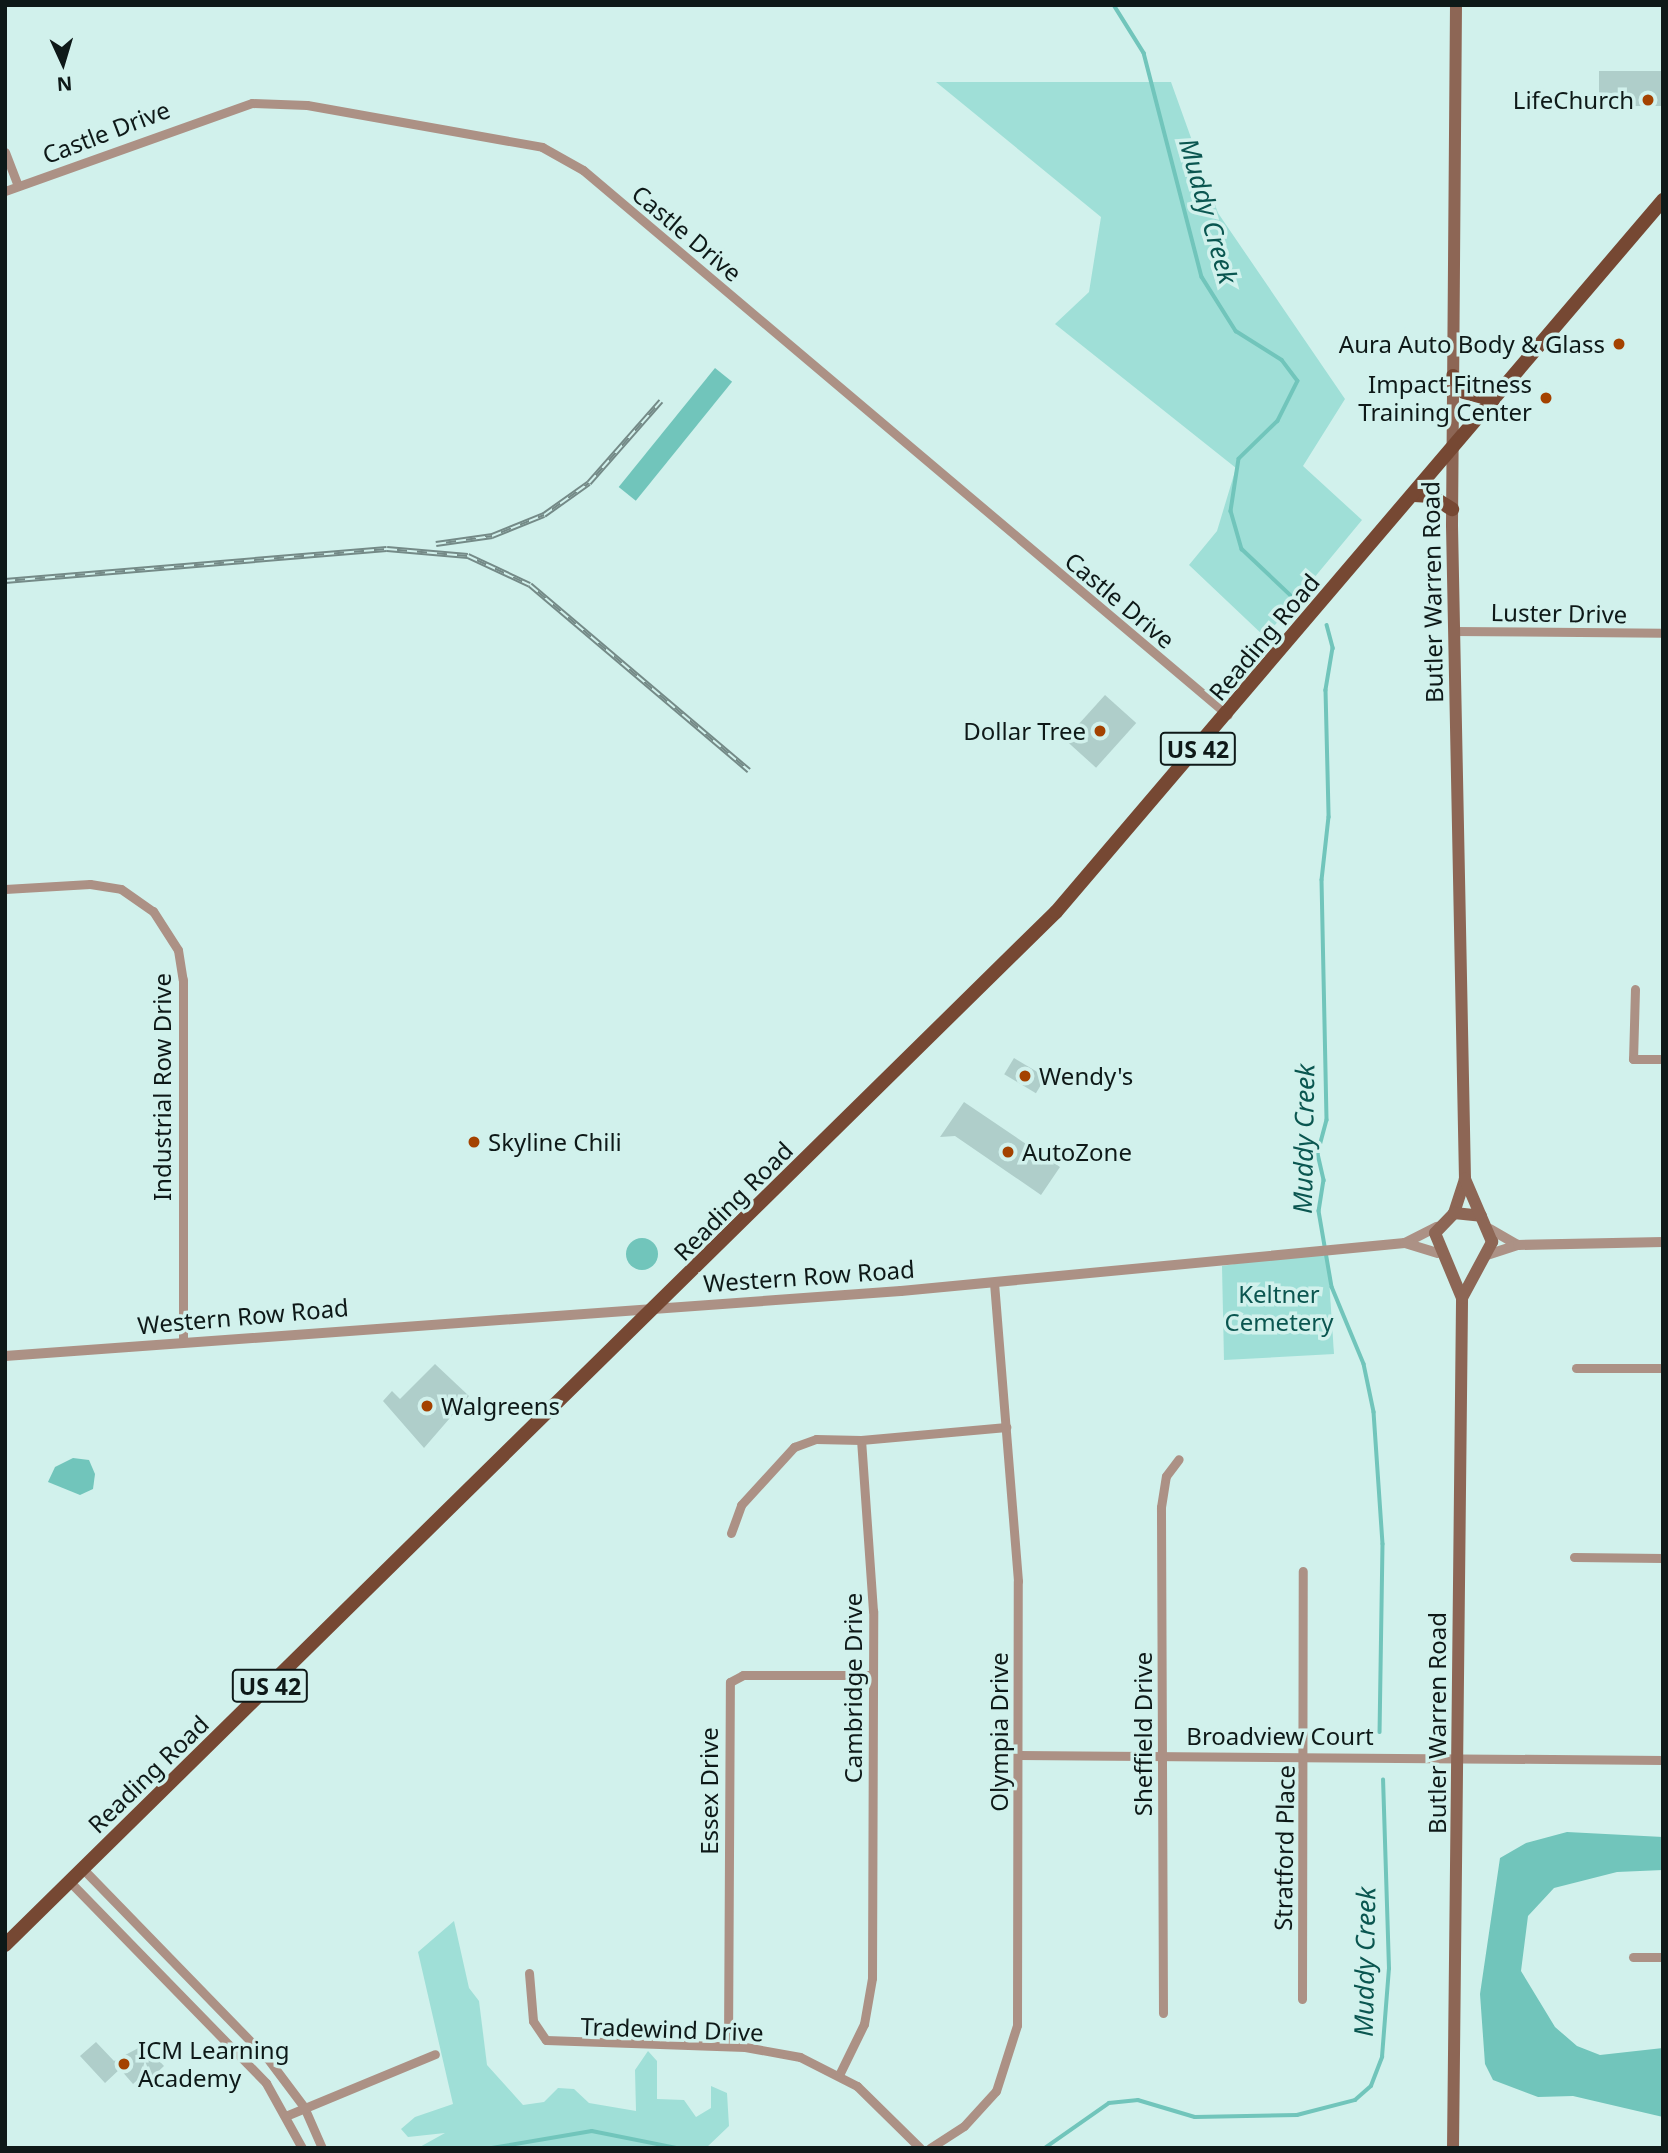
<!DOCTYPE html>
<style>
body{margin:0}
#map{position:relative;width:1668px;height:2153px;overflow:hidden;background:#d1f1ec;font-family:"Noto Sans",sans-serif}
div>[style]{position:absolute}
.green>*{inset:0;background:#9fdfd7}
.water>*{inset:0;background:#71c5bb;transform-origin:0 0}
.round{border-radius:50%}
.stream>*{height:3.5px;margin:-1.75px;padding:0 1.75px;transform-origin:1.75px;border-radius:1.75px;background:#71c5bb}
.building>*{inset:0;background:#afceca;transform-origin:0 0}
.minor>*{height:9px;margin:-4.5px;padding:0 4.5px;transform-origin:4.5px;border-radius:4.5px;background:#ac9185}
.tertiary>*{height:10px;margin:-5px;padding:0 5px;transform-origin:5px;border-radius:5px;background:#ac9185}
.secondary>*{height:12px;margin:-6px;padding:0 6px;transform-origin:6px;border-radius:6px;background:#8d6655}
.primary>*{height:14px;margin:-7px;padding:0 7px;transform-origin:7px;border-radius:7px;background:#764833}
.rail>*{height:6px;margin-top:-3px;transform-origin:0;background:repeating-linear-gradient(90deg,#d1f1ec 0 10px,#748a87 0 20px);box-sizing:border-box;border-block:2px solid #748a87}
.dots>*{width:19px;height:19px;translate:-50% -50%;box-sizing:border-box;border:4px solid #d1f1ec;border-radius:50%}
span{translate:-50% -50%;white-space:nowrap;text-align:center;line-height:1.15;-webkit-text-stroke:7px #d1f1ec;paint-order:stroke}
.shield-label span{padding:2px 5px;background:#d1f1ec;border:2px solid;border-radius:5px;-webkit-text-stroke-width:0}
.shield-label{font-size:23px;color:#0e1918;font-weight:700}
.poi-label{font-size:24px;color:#0e1918}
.right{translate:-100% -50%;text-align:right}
.left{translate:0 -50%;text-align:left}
.street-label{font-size:24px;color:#0e1918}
.park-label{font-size:24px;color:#0b5650}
.water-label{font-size:26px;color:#0a5650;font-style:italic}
.frame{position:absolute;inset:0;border:7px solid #0e1918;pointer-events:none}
.north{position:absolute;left:28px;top:28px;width:70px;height:70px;-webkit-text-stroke:5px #d1f1ec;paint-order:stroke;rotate:176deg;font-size:19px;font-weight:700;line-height:28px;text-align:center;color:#0e1918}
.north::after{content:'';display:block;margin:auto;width:24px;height:32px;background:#0e1918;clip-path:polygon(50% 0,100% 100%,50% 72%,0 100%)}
</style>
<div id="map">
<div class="green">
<i style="clip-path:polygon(936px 82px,1171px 82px,1218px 213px,1345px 399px,1303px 466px,1362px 520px,1265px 637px,1189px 565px,1217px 531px,1236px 468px,1055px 324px,1089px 292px,1101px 217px)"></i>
<i style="clip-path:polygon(1327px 1249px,1334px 1354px,1224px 1360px,1222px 1266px)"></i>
<i style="clip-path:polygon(454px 1921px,469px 1988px,479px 2001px,487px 2065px,523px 2105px,544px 2102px,558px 2088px,574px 2089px,589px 2103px,636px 2111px,635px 2070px,648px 2051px,657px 2061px,657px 2099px,684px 2100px,696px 2117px,711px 2108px,711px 2086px,727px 2093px,729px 2126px,706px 2148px,418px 2148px,445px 2133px,408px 2137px,401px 2129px,415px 2117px,453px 2104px,418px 1952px)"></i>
</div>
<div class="water">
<i style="left:715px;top:368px;width:22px;height:153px;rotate:39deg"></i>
<i class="round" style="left:626px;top:1238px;width:32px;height:32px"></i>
<i style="clip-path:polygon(73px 1458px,89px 1460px,95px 1474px,93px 1489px,80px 1495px,48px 1482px,55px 1467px)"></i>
<i style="clip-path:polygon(1567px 1832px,1663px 1837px,1663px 1870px,1617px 1872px,1554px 1888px,1528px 1916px,1521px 1971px,1555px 2027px,1577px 2046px,1600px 2055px,1663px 2048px,1663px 2117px,1573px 2096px,1538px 2097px,1493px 2080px,1485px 2064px,1480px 1994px,1500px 1858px,1526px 1843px)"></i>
</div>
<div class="stream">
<i style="left:1114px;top:5px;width:57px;rotate:58deg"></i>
<i style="left:1144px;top:53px;width:231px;rotate:75.5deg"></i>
<i style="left:1202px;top:277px;width:64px;rotate:57.8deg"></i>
<i style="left:1236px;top:331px;width:54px;rotate:32.2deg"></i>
<i style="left:1282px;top:360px;width:26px;rotate:53deg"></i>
<i style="left:1298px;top:381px;width:45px;rotate:116.6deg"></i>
<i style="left:1278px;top:421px;width:54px;rotate:135.7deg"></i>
<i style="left:1239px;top:459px;width:53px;rotate:98.7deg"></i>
<i style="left:1231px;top:511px;width:40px;rotate:74deg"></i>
<i style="left:1242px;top:549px;width:79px;rotate:43.5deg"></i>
<i style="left:1327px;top:625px;width:24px;rotate:75deg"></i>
<i style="left:1333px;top:648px;width:43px;rotate:99.5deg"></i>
<i style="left:1326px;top:690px;width:127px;rotate:88.6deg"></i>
<i style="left:1329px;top:817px;width:63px;rotate:96.3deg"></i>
<i style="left:1322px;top:880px;width:240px;rotate:88.8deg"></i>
<i style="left:1327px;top:1120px;width:35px;rotate:105deg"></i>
<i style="left:1318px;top:1154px;width:27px;rotate:77deg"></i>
<i style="left:1324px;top:1180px;width:31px;rotate:99deg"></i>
<i style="left:1319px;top:1211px;width:77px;rotate:80.3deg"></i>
<i style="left:1332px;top:1287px;width:83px;rotate:67.4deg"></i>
<i style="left:1364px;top:1364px;width:49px;rotate:78.2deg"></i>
<i style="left:1374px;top:1412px;width:132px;rotate:86.1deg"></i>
<i style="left:1383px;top:1544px;width:188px;rotate:90.9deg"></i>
<i style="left:492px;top:2148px;width:101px;rotate:-9.6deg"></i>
<i style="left:592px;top:2131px;width:87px;rotate:11.3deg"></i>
<i style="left:1045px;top:2148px;width:78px;rotate:-35.1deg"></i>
<i style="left:1109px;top:2103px;width:29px;rotate:-6deg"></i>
<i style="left:1138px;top:2100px;width:59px;rotate:16.6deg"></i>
<i style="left:1195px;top:2117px;width:102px;rotate:-1.1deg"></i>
<i style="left:1297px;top:2115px;width:60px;rotate:-14.5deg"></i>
<i style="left:1355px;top:2100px;width:21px;rotate:-41deg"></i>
<i style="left:1371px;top:2086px;width:31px;rotate:-69deg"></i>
<i style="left:1382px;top:2057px;width:88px;rotate:-85.5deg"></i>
<i style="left:1389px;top:1969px;width:189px;rotate:-91.8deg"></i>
</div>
<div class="building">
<i style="clip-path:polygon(1599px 71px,1663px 71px,1663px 106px,1632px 106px,1632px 95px,1599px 95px)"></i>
<i style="left:1105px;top:695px;width:42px;height:60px;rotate:42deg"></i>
<i style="left:1014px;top:1058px;width:37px;height:19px;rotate:31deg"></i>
<i style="clip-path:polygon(964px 1102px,1060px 1167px,1041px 1195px,955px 1136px,940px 1137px)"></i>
<i style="clip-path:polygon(435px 1364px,469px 1396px,424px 1448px,383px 1401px,392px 1391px,400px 1399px)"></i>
<i style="clip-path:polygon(96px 2042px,114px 2061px,144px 2045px,164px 2066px,148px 2081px,143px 2075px,133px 2084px,120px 2069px,105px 2083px,80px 2056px)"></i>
</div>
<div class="minor">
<i style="left:5px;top:152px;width:36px;rotate:69deg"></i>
<i style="left:5px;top:191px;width:262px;rotate:-19.6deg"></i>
<i style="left:252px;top:103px;width:55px;rotate:2.1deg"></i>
<i style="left:307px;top:105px;width:239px;rotate:10.1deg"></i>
<i style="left:542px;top:147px;width:47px;rotate:29.3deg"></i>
<i style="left:583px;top:170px;width:844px;rotate:40.2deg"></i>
<i style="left:1454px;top:631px;width:209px;rotate:0.5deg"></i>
<i style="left:5px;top:889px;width:85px;rotate:-3.4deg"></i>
<i style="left:90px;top:884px;width:31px;rotate:9deg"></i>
<i style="left:121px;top:889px;width:39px;rotate:35deg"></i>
<i style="left:153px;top:911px;width:46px;rotate:57.3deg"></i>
<i style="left:178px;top:950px;width:30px;rotate:81deg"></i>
<i style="left:183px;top:980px;width:361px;rotate:90deg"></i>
<i style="left:1635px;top:989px;width:70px;rotate:91.6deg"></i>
<i style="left:1633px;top:1059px;width:30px"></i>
<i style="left:1576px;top:1368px;width:87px"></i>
<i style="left:731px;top:1533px;width:30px;rotate:-70deg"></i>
<i style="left:741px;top:1505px;width:79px;rotate:-47.6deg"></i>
<i style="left:794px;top:1447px;width:23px;rotate:-20deg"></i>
<i style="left:816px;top:1439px;width:45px;rotate:1.3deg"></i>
<i style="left:1574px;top:1557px;width:89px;rotate:0.6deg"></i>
<i style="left:1019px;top:1755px;width:644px;rotate:0.44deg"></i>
<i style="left:83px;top:1869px;width:265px;rotate:45.8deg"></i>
<i style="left:268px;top:2059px;width:60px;rotate:53.1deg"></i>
<i style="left:304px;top:2107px;width:45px;rotate:66.3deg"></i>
<i style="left:70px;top:1882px;width:281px;rotate:45.7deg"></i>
<i style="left:266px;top:2083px;width:74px;rotate:61deg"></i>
<i style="left:1633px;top:1957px;width:30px"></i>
<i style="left:529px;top:1973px;width:48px;rotate:85.2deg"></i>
<i style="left:533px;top:2021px;width:23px;rotate:56deg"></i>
<i style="left:546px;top:2040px;width:199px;rotate:2deg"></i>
<i style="left:745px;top:2047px;width:56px;rotate:10.3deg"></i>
<i style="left:800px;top:2057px;width:64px;rotate:27deg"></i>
<i style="left:857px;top:2086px;width:88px;rotate:44.5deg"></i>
<i style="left:1302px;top:1999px;width:428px;rotate:-89.9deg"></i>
<i style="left:1163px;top:2013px;width:506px;rotate:-90.23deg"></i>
<i style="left:1161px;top:1507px;width:31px;rotate:-81deg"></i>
<i style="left:1166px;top:1476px;width:21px;rotate:-53deg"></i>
<i style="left:728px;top:2046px;width:364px;rotate:-89.7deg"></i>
<i style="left:730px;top:1682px;width:15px;rotate:-28deg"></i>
<i style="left:743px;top:1675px;width:130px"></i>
<i style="left:839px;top:2075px;width:57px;rotate:-63.9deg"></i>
<i style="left:864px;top:2024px;width:47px;rotate:-80.1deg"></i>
<i style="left:872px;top:1978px;width:367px;rotate:-89.8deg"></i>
<i style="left:873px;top:1611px;width:171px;rotate:-94deg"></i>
<i style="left:861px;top:1440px;width:146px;rotate:-5.1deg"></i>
<i style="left:288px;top:2115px;width:159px;rotate:-22.5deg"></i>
<i style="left:930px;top:2148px;width:40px;rotate:-32.9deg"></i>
<i style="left:964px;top:2126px;width:47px;rotate:-47.6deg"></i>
<i style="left:996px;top:2091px;width:69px;rotate:-72.3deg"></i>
<i style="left:1017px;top:2025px;width:444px;rotate:-89.9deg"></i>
<i style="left:1018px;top:1581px;width:299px;rotate:-94.6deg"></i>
</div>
<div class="tertiary">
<i style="left:1490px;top:1229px;width:32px;rotate:30deg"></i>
<i style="left:1405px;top:1243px;width:36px;rotate:-27deg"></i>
<i style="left:1487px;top:1255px;width:33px;rotate:-18deg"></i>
<i style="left:1518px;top:1245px;width:145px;rotate:-1.2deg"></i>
<i style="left:5px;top:1356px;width:898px;rotate:-4.15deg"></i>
<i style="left:901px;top:1291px;width:506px;rotate:-5.44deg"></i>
<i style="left:1405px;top:1243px;width:34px;rotate:17deg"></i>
</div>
<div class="secondary">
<i style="left:1454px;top:1213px;width:36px;rotate:-72deg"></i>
<i style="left:1465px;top:1179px;width:654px;rotate:-91.14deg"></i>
<i style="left:1452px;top:525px;width:520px;rotate:-89.56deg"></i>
<i style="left:1462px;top:1298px;width:70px;rotate:-112.6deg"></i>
<i style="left:1435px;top:1233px;width:28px;rotate:-46deg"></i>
<i style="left:1454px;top:1213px;width:27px;rotate:6deg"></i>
<i style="left:1453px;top:2148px;width:850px;rotate:-89.39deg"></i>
<i style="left:1462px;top:1298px;width:64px;rotate:-61.8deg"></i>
<i style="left:1492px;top:1242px;width:69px;rotate:-113.2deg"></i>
</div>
<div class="primary">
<i style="left:1453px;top:376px;width:19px;rotate:55deg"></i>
<i style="left:1464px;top:392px;width:30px;rotate:15deg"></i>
<i style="left:1414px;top:495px;width:17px;rotate:3deg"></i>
<i style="left:1431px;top:496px;width:25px;rotate:32deg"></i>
<i style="left:5px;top:1945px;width:1474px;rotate:-44.51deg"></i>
<i style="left:1056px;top:912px;width:936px;rotate:-49.55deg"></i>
</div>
<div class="rail">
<i style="left:436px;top:544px;width:57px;rotate:-8.1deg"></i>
<i style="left:492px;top:536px;width:56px;rotate:-22deg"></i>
<i style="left:544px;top:515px;width:55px;rotate:-35.4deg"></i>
<i style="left:589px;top:483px;width:109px;rotate:-48.7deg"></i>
<i style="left:5px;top:581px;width:383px;rotate:-4.8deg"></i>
<i style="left:387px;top:549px;width:81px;rotate:4.9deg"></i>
<i style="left:468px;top:556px;width:68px;rotate:25.1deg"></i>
<i style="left:530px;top:585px;width:287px;rotate:40.3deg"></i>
</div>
<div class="dots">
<i style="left:1648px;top:100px;background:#a44200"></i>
<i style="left:1619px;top:344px;background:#a44200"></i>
<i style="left:1546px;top:398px;background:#a44200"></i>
<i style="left:1100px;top:731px;background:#a44200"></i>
<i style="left:1025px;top:1076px;background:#a44200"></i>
<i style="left:474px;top:1142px;background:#a44200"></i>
<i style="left:1008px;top:1152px;background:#a44200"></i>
<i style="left:427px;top:1406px;background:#a44200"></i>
<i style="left:124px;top:2064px;background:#a44200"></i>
</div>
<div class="shield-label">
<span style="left:1198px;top:749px">US 42</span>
<span style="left:270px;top:1686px">US 42</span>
</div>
<div class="poi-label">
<span class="right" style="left:1634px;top:100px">LifeChurch</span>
<span class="right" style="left:1605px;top:344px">Aura Auto Body &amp; Glass</span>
<span class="right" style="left:1532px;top:398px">Impact Fitness<br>Training Center</span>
<span class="right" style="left:1086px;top:731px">Dollar Tree</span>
<span class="left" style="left:1039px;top:1076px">Wendy's</span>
<span class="left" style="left:488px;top:1142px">Skyline Chili</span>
<span class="left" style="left:1022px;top:1152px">AutoZone</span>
<span class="left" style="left:441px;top:1406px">Walgreens</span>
<span class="left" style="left:138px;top:2064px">ICM Learning<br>Academy</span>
</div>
<div class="street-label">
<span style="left:106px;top:132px;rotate:-21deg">Castle Drive</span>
<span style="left:687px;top:233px;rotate:40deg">Castle Drive</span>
<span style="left:1432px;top:592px;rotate:-91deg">Butler Warren Road</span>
<span style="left:1120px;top:600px;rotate:40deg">Castle Drive</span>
<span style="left:1559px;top:613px;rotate:1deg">Luster Drive</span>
<span style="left:1264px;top:637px;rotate:-50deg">Reading Road</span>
<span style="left:162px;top:1087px;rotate:-90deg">Industrial Row Drive</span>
<span style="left:733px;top:1201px;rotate:-45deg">Reading Road</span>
<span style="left:809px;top:1276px;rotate:-4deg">Western Row Road</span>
<span style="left:243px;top:1316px;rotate:-5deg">Western Row Road</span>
<span style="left:853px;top:1688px;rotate:-90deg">Cambridge Drive</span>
<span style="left:1437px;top:1723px;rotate:-90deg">Butler Warren Road</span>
<span style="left:999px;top:1732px;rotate:-90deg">Olympia Drive</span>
<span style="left:1143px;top:1734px;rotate:-90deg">Sheffield Drive</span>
<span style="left:1280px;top:1736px">Broadview Court</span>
<span style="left:148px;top:1774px;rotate:-44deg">Reading Road</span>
<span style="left:709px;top:1791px;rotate:-90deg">Essex Drive</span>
<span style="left:1284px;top:1848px;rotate:-89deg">Stratford Place</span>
<span style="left:672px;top:2029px;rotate:2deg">Tradewind Drive</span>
</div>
<div class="park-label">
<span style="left:1279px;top:1308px">Keltner<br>Cemetery</span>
</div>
<div class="water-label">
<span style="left:1208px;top:211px;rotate:74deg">Muddy Creek</span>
<span style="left:1304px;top:1139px;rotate:-89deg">Muddy Creek</span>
<span style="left:1365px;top:1962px;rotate:-89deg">Muddy Creek</span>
</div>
<div class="frame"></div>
<div class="north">N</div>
</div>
